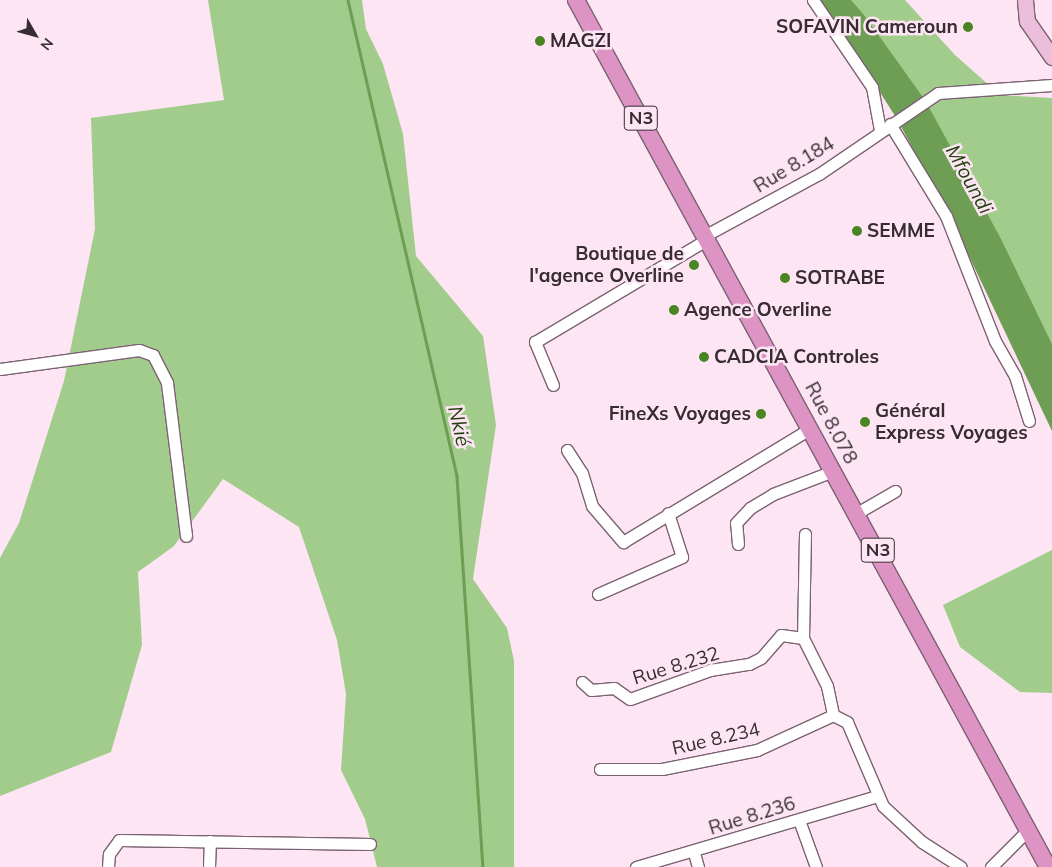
<!DOCTYPE html>
<meta charset="utf-8">
<style>
body{margin:0}
#map{position:relative;width:1052px;height:867px;overflow:hidden;background:#fde5f3;font-family:Mulish,sans-serif}
div>[style]{position:absolute}
.green>*{inset:0;background:#a1cc8c}
.water>*{inset:0;background:#6d9e53}
.stream>*{height:2.5px;margin:-1.25px;padding:0 1.25px;transform-origin:1.25px;border-radius:1.25px;background:#6d9e53}
.roads{filter:drop-shadow(1px 0 #7b6272) drop-shadow(-1px 0 #7b6272) drop-shadow(0 1px #7b6272) drop-shadow(0 -1px #7b6272)}
.minor>*{height:11px;margin:-5.5px;padding:0 5.5px;transform-origin:5.5px;border-radius:5.5px;background:#fff}
.major>*{height:15px;margin:-7.5px;padding:0 7.5px;transform-origin:7.5px;border-radius:7.5px;background:#ebbfdc}
.highway>*{height:16px;margin:-8px;padding:0 8px;transform-origin:8px;border-radius:8px;background:#dd94c4}
.dots>*{width:14px;height:14px;translate:-50% -50%;box-sizing:border-box;border:2px solid #fde5f3;border-radius:50%}
span{translate:-50% -50%;white-space:nowrap;text-align:center;line-height:1.15;-webkit-text-stroke:5px #fde5f3;paint-order:stroke}
.shield-label span{padding:1px 4px;background:#fde5f3;border:1px solid;border-radius:4px;-webkit-text-stroke-width:0}
.shield-label{font-size:18px;color:#372c33;font-weight:700}
.poi-label{font-size:19px;color:#372c33;font-weight:700}
.right{translate:-100% -50%;text-align:right}
.left{translate:0 -50%;text-align:left}
.street-label{font-size:19px;color:#372c33}
.water-label{font-size:20px;color:#22420c;font-style:italic}
.north{position:absolute;left:10px;top:10px;width:50px;height:50px;-webkit-text-stroke:4px #fde5f3;paint-order:stroke;rotate:128deg;font-size:14px;font-weight:700;line-height:20px;text-align:center;color:#372c33}
.north::after{content:'';display:block;margin:auto;width:18px;height:22px;background:#372c33;clip-path:polygon(50% 0,100% 100%,50% 72%,0 100%)}
</style>
<div id="map">
<div class="green">
<i style="clip-path:polygon(208px 0,362px 0,366px 29px,383px 64px,403px 134px,416px 256px,483px 336px,496px 425px,473px 579px,507px 628px,514px 661px,514px 867px,377px 867px,365px 819px,341px 770px,346px 694px,337px 640px,299px 527px,223px 479px,174px 546px,138px 572px,142px 645px,111px 752px,0 796px,0 558px,19px 523px,64px 381px,95px 229px,91px 118px,224px 100px)"></i>
<i style="clip-path:polygon(851px 0,905px 0,955px 55px,1000px 95px,1052px 98px,1052px 344px,925px 100px)"></i>
<i style="clip-path:polygon(1052px 550px,1052px 693px,1020px 692px,960px 647px,943px 605px)"></i>
</div>
<div class="water">
<i style="clip-path:polygon(821px 0,851px 0,864px 15px,925px 100px,1001px 239px,1052px 344px,1052px 431px,959px 235px,897px 119px)"></i>
</div>
<div class="stream">
<i style="left:348px;top:0;width:489px;rotate:77.1deg"></i>
<i style="left:457px;top:477px;width:391px;rotate:86.2deg"></i>
</div>
<div class="roads">
<div class="minor">
<i style="left:813px;top:0;width:105px;rotate:55.9deg"></i>
<i style="left:872px;top:87px;width:44px;rotate:79.5deg"></i>
<i style="left:890px;top:124px;width:108px;rotate:58.7deg"></i>
<i style="left:946px;top:216px;width:134px;rotate:68.6deg"></i>
<i style="left:995px;top:341px;width:40px;rotate:60.3deg"></i>
<i style="left:1015px;top:376px;width:47px;rotate:72.7deg"></i>
<i style="left:706px;top:235px;width:128px;rotate:-28.4deg"></i>
<i style="left:819px;top:174px;width:144px;rotate:-34.2deg"></i>
<i style="left:938px;top:93px;width:114px;rotate:-4deg"></i>
<i style="left:0;top:369px;width:140px;rotate:-7.8deg"></i>
<i style="left:139px;top:350px;width:15px;rotate:20deg"></i>
<i style="left:153px;top:355px;width:31px;rotate:63deg"></i>
<i style="left:167px;top:383px;width:154px;rotate:82.9deg"></i>
<i style="left:553px;top:385px;width:47px;rotate:-112.7deg"></i>
<i style="left:535px;top:342px;width:201px;rotate:-30.8deg"></i>
<i style="left:567px;top:450px;width:27px;rotate:57deg"></i>
<i style="left:582px;top:473px;width:34px;rotate:73deg"></i>
<i style="left:592px;top:506px;width:48px;rotate:49.3deg"></i>
<i style="left:623px;top:542px;width:220px;rotate:-31.2deg"></i>
<i style="left:857px;top:513px;width:44px;rotate:-30.1deg"></i>
<i style="left:805px;top:534px;width:104px;rotate:91.1deg"></i>
<i style="left:803px;top:638px;width:54px;rotate:63.4deg"></i>
<i style="left:827px;top:686px;width:30px;rotate:78deg"></i>
<i style="left:833px;top:715px;width:16px;rotate:27deg"></i>
<i style="left:847px;top:722px;width:91px;rotate:66.8deg"></i>
<i style="left:883px;top:806px;width:53px;rotate:42.7deg"></i>
<i style="left:922px;top:842px;width:46px;rotate:32.7deg"></i>
<i style="left:738px;top:544px;width:21px;rotate:-95deg"></i>
<i style="left:736px;top:523px;width:21px;rotate:-47deg"></i>
<i style="left:750px;top:508px;width:27px;rotate:-31deg"></i>
<i style="left:773px;top:494px;width:64px;rotate:-21deg"></i>
<i style="left:598px;top:594px;width:92px;rotate:-23.8deg"></i>
<i style="left:682px;top:557px;width:46px;rotate:-107.7deg"></i>
<i style="left:582px;top:682px;width:12px;rotate:42deg"></i>
<i style="left:591px;top:690px;width:23px;rotate:-5deg"></i>
<i style="left:614px;top:688px;width:19px;rotate:35deg"></i>
<i style="left:630px;top:699px;width:85px;rotate:-19.9deg"></i>
<i style="left:710px;top:670px;width:39px;rotate:-9deg"></i>
<i style="left:749px;top:664px;width:13px;rotate:-27deg"></i>
<i style="left:761px;top:658px;width:30px;rotate:-49deg"></i>
<i style="left:781px;top:635px;width:22px;rotate:8deg"></i>
<i style="left:600px;top:769px;width:62px"></i>
<i style="left:662px;top:769px;width:97px;rotate:-11.3deg"></i>
<i style="left:757px;top:750px;width:84px;rotate:-24.7deg"></i>
<i style="left:799px;top:820px;width:50px;rotate:70.1deg"></i>
<i style="left:694px;top:853px;width:15px;rotate:74deg"></i>
<i style="left:108px;top:867px;width:13px;rotate:-86deg"></i>
<i style="left:109px;top:854px;width:17px;rotate:-54deg"></i>
<i style="left:119px;top:840px;width:251px;rotate:0.9deg"></i>
<i style="left:209px;top:867px;width:26px;rotate:-88deg"></i>
<i style="left:636px;top:867px;width:252px;rotate:-16.4deg"></i>
<i style="left:991px;top:867px;width:52px;rotate:-45deg"></i>
</div>
<div class="major">
<i style="left:1025px;top:0;width:21px;rotate:85deg"></i>
<i style="left:1027px;top:21px;width:44px;rotate:55.2deg"></i>
</div>
<div class="highway">
<i style="left:576px;top:0;width:987px;rotate:61.44deg"></i>
</div>
</div>
<div class="dots">
<i style="left:968px;top:27px;background:#4a8523"></i>
<i style="left:540px;top:41px;background:#4a8523"></i>
<i style="left:857px;top:231px;background:#4a8523"></i>
<i style="left:694px;top:265px;background:#4a8523"></i>
<i style="left:785px;top:278px;background:#4a8523"></i>
<i style="left:674px;top:310px;background:#4a8523"></i>
<i style="left:704px;top:357px;background:#4a8523"></i>
<i style="left:761px;top:414px;background:#4a8523"></i>
<i style="left:865px;top:422px;background:#4a8523"></i>
</div>
<div class="shield-label">
<span style="left:641px;top:118px">N3</span>
<span style="left:878px;top:550px">N3</span>
</div>
<div class="poi-label">
<span class="right" style="left:958px;top:27px">SOFAVIN Cameroun</span>
<span class="left" style="left:550px;top:41px">MAGZI</span>
<span class="left" style="left:867px;top:231px">SEMME</span>
<span class="right" style="left:684px;top:265px">Boutique de<br>l'agence Overline</span>
<span class="left" style="left:795px;top:278px">SOTRABE</span>
<span class="left" style="left:684px;top:310px">Agence Overline</span>
<span class="left" style="left:714px;top:357px">CADCIA Controles</span>
<span class="left" style="left:875px;top:422px">Général<br>Express Voyages</span>
<span class="right" style="left:751px;top:414px">FineXs Voyages</span>
</div>
<div class="street-label">
<span style="left:794px;top:165px;rotate:-31deg">Rue 8.184</span>
<span style="left:831px;top:423px;rotate:62deg">Rue 8.078</span>
<span style="left:676px;top:666px;rotate:-17deg">Rue 8.232</span>
<span style="left:716px;top:739px;rotate:-13deg">Rue 8.234</span>
<span style="left:752px;top:816px;rotate:-17deg">Rue 8.236</span>
</div>
<div class="water-label">
<span style="left:970px;top:179px;rotate:61deg">Mfoundi</span>
<span style="left:460px;top:426px;rotate:77deg">Nkié</span>
</div>
<div class="north">N</div>
</div>
